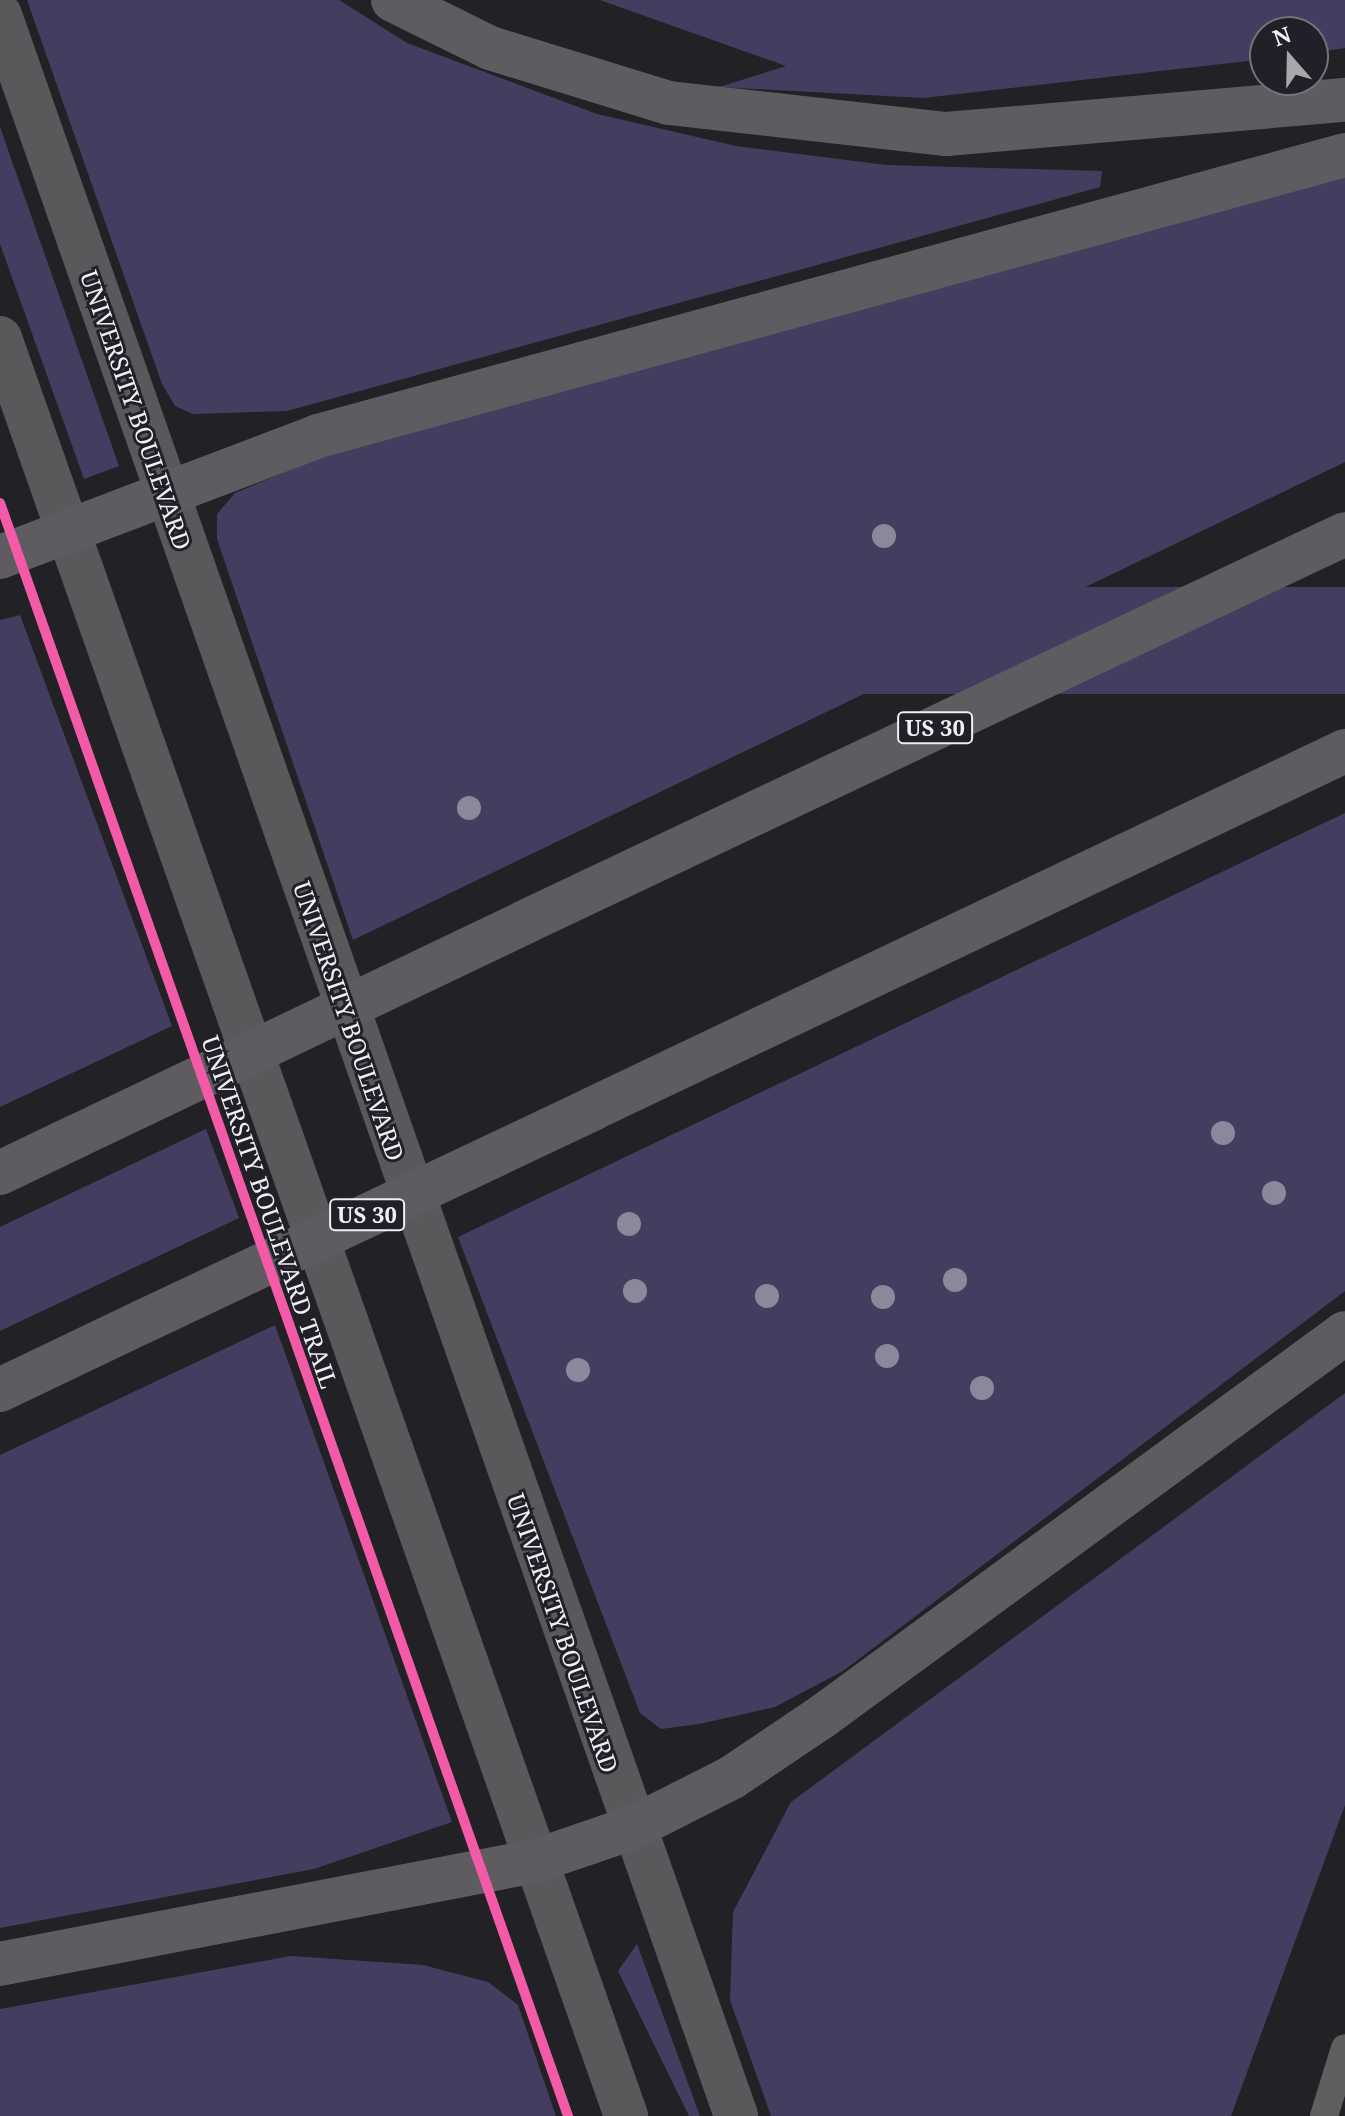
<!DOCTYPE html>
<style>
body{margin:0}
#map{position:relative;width:1345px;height:2116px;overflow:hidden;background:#222125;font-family:"Noto Serif",serif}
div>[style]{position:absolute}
.green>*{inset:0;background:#453d60;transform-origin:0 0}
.service>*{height:28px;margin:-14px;padding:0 14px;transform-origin:14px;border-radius:14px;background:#5f5f60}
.secondary>*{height:44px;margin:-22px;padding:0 22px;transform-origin:22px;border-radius:22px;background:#59585b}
.motorway>*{height:44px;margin:-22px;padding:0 22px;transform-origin:22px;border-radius:22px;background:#5e5c60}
.motorway-bridge>*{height:44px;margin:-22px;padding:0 22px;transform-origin:22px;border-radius:22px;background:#5e5c60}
.cycleway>*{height:10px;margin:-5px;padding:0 5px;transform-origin:5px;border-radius:5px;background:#f35aa7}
.trees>*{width:24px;height:24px;margin:-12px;border-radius:50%;background:#8c889b}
span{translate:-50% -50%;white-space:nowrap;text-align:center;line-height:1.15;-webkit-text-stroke:6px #211f27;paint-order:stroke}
.shield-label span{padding:2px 6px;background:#211f27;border:2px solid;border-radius:6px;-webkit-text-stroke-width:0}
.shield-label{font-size:22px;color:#f0eff4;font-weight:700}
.street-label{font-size:24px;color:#f0eff4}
.north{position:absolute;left:1249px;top:16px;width:80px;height:80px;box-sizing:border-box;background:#211f27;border:2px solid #747279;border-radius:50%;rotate:340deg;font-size:22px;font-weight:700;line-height:32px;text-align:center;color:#f0eff4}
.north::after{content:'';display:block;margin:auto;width:28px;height:36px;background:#a8a7ac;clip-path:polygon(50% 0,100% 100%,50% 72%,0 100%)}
</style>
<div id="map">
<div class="green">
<i style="clip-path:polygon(27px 0,339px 0,407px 43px,597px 114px,736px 146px,886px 165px,1102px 171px,1100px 187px,287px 411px,193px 414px,175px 406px,162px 384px)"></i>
<i style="clip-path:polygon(600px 0,1345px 0,1345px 48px,1313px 53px,1313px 32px,1265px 32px,1265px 59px,923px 98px,719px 87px,786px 66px)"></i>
<i style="clip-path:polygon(0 127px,119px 466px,84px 479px,0 244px)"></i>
<i style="clip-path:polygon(1345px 175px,1345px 462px,353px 940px,217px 539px,217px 514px,235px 493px,352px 444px)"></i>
<i style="left:1345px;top:587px;width:107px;height:1061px;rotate:90deg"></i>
<i style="clip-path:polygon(20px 615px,172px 1026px,0 1107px,0 620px)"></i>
<i style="clip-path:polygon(1345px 813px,1345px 1291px,843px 1671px,775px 1707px,699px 1724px,661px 1729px,640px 1713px,458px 1237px)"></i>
<i style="clip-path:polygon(206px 1129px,239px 1218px,0 1331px,0 1227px)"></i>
<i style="clip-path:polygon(275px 1325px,452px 1822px,314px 1869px,0 1928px,0 1455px)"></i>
<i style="clip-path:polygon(1345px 1393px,1345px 1805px,1231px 2116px,771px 2116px,730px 2000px,733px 1912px,791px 1802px)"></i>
<i style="clip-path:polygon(637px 1944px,700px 2116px,689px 2116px,618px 1971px)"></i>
<i style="clip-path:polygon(291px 1956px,423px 1965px,488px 1982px,518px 2005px,556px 2116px,0 2116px,0 2009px)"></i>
</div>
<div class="service">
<i style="left:1324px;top:2116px;width:71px;rotate:-72.8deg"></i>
</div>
<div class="secondary">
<i style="left:0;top:15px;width:2226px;rotate:70.69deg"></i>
<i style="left:0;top:338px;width:1885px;rotate:70.6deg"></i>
</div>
<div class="motorway">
<i style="left:393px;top:0;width:108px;rotate:26.3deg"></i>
<i style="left:490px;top:48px;width:187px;rotate:17.1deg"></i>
<i style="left:669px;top:103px;width:279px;rotate:6.4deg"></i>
<i style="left:946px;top:134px;width:400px;rotate:-4.9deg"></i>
<i style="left:0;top:557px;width:340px;rotate:-20.8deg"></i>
<i style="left:318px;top:436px;width:1065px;rotate:-15.3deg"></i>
<i style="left:525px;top:922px;width:907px;rotate:-25.32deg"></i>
<i style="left:592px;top:1109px;width:834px;rotate:-25.43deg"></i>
<i style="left:0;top:1173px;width:85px;rotate:-25.7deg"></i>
<i style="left:0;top:1390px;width:157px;rotate:-25.6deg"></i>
<i style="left:0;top:1964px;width:545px;rotate:-10.9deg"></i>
<i style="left:535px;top:1861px;width:102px;rotate:-18.8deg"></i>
<i style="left:632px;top:1828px;width:111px;rotate:-26.8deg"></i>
<i style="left:731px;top:1778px;width:111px;rotate:-34deg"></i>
<i style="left:823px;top:1716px;width:647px;rotate:-36.27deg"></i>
</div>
<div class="motorway-bridge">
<i style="left:77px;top:1136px;width:496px;rotate:-25.5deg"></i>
<i style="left:142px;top:1322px;width:498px;rotate:-25.3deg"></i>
</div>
<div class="cycleway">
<i style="left:0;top:503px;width:1710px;rotate:70.6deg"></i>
</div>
<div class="trees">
<i style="left:884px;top:536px"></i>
<i style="left:469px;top:808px"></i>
<i style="left:1223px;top:1133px"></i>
<i style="left:1274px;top:1193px"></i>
<i style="left:629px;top:1224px"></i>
<i style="left:955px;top:1280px"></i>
<i style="left:635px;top:1291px"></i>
<i style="left:767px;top:1296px"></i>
<i style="left:883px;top:1297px"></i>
<i style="left:887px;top:1356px"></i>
<i style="left:578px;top:1370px"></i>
<i style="left:982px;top:1388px"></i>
</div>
<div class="shield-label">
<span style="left:935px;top:728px">US 30</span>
<span style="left:367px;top:1215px">US 30</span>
</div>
<div class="street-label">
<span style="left:136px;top:410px;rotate:71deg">UNIVERSITY BOULEVARD</span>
<span style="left:349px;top:1021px;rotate:71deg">UNIVERSITY BOULEVARD</span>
<span style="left:270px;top:1212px;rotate:71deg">UNIVERSITY BOULEVARD TRAIL</span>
<span style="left:563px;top:1633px;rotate:71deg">UNIVERSITY BOULEVARD</span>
</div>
<div class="north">N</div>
</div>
